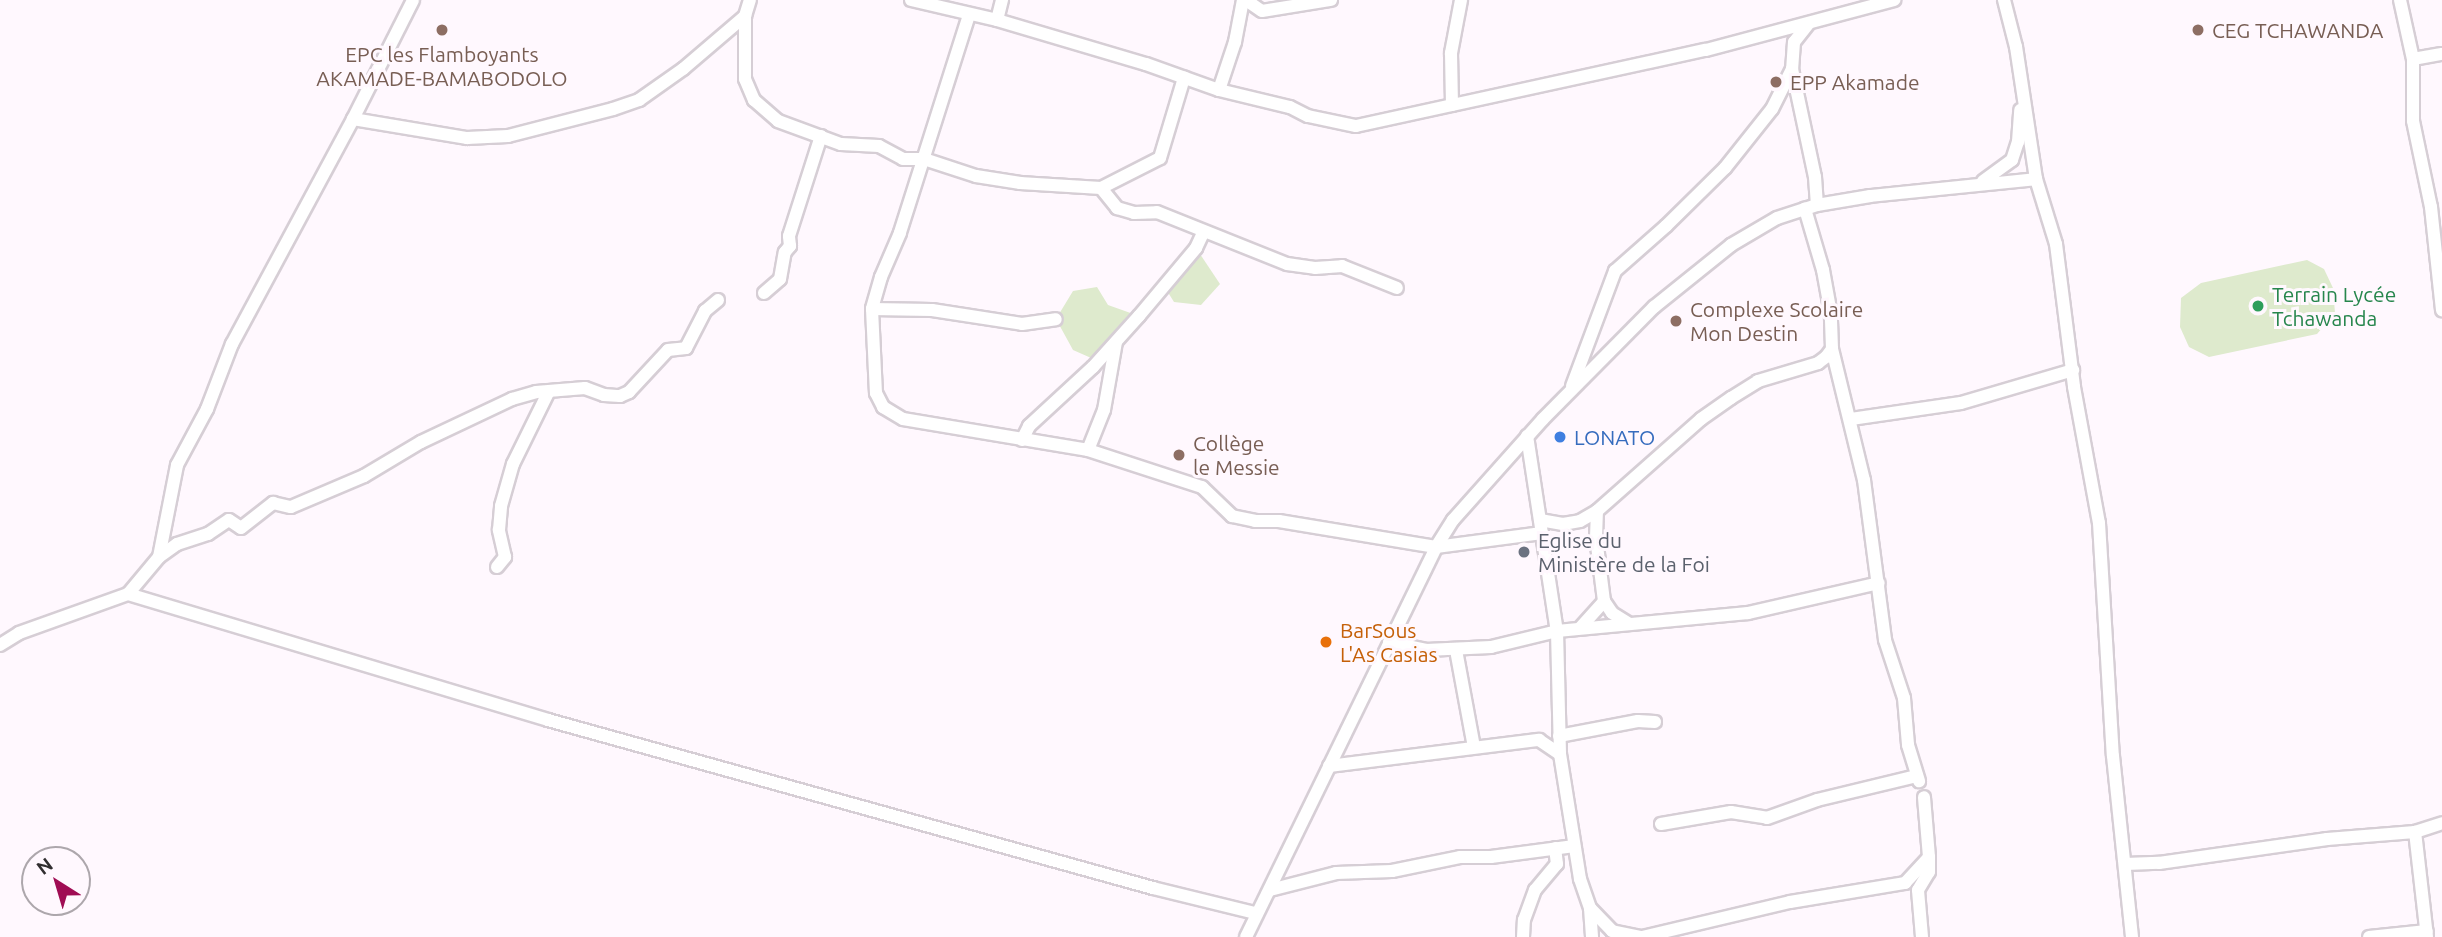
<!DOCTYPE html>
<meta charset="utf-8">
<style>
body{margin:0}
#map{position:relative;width:2442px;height:937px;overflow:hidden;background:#fff8fe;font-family:Ubuntu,sans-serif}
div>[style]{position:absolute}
.green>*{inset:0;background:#deeacd}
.roads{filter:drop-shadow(2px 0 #d6ced5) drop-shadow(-2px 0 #d6ced5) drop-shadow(0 2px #d6ced5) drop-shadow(0 -2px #d6ced5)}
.street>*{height:12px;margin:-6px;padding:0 6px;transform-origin:6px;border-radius:6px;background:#fff}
.dots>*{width:19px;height:19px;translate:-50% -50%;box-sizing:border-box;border:4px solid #fff8fe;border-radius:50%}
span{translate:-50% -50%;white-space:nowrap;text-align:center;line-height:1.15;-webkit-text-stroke:6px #fff8fe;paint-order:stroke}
.education-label{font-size:21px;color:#785e54}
.left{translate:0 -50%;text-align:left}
.leisure-label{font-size:21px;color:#27864d}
.shop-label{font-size:21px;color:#366cbe}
.worship-label{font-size:21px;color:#5b616d}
.food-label{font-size:21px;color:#c56008}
.north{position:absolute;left:21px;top:846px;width:70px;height:70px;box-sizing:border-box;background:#fff8fe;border:2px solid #ada7ac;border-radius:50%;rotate:323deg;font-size:19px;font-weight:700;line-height:28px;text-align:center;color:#312e30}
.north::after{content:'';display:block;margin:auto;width:24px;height:32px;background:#a00d54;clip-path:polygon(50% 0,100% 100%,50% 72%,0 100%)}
</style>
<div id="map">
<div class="green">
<i style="clip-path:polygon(1196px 248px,1220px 284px,1201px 305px,1174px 302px,1164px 286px)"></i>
<i style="clip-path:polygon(2307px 260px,2324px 269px,2333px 288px,2335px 313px,2317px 334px,2209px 357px,2189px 347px,2180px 327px,2181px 298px,2201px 283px)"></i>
<i style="clip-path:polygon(1097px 287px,1108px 305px,1139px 316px,1098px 361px,1073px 350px,1056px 319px,1073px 291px)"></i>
</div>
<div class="roads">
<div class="street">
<i style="left:911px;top:0;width:88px;rotate:13.1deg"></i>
<i style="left:997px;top:20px;width:155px;rotate:16.5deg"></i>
<i style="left:1146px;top:64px;width:77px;rotate:19.6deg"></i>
<i style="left:1219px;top:90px;width:73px;rotate:13.5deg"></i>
<i style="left:1290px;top:107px;width:20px;rotate:27deg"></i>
<i style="left:1308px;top:116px;width:49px;rotate:11.8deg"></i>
<i style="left:1356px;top:126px;width:358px;rotate:-12.3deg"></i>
<i style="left:1706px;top:50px;width:195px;rotate:-14.9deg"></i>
<i style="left:1246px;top:0;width:19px;rotate:35deg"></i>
<i style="left:1262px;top:11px;width:70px;rotate:-9.1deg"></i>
<i style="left:2400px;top:0;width:60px;rotate:77.6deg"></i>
<i style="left:2413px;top:59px;width:62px;rotate:90deg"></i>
<i style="left:2413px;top:121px;width:88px;rotate:78.2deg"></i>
<i style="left:2431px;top:207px;width:104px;rotate:83.9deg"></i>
<i style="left:969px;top:15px;width:229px;rotate:107.6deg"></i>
<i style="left:900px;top:233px;width:48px;rotate:113.4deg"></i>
<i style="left:881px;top:277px;width:33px;rotate:106deg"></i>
<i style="left:872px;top:309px;width:84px;rotate:87.3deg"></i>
<i style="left:876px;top:393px;width:16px;rotate:63deg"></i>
<i style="left:883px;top:407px;width:23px;rotate:31deg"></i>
<i style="left:903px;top:419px;width:188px;rotate:9.5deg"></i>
<i style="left:1088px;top:450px;width:120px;rotate:18deg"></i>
<i style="left:1202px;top:487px;width:42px;rotate:44deg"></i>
<i style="left:1232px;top:516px;width:24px;rotate:12deg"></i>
<i style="left:1255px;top:521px;width:24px"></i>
<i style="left:1279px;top:521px;width:159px;rotate:9.4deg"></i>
<i style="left:1436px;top:547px;width:107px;rotate:-7.5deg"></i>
<i style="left:745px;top:16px;width:63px;rotate:90deg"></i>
<i style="left:745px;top:79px;width:23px;rotate:67deg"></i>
<i style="left:754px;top:100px;width:32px;rotate:41deg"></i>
<i style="left:778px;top:121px;width:67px;rotate:20.1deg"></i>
<i style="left:841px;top:144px;width:38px;rotate:3deg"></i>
<i style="left:879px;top:146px;width:27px;rotate:28deg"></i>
<i style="left:903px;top:159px;width:21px"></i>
<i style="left:924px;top:159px;width:55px;rotate:18.1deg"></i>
<i style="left:976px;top:176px;width:45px;rotate:9deg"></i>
<i style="left:1020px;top:183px;width:81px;rotate:3.5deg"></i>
<i style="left:1101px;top:188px;width:26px;rotate:51deg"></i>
<i style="left:1117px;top:208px;width:18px;rotate:16deg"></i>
<i style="left:1134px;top:213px;width:23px;rotate:-2deg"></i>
<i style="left:1157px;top:212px;width:140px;rotate:21.8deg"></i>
<i style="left:1287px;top:264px;width:28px;rotate:8deg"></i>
<i style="left:1315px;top:268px;width:27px;rotate:-4deg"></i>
<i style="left:1342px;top:266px;width:59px;rotate:21.8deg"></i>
<i style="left:997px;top:20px;width:21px;rotate:-76deg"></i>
<i style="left:1809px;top:23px;width:24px;rotate:128deg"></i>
<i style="left:1794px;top:42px;width:27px;rotate:94deg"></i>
<i style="left:1792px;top:69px;width:110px;rotate:78deg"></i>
<i style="left:1815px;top:177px;width:28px;rotate:86deg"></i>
<i style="left:2413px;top:59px;width:29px;rotate:-10deg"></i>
<i style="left:1219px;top:90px;width:51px;rotate:-71.6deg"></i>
<i style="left:1235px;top:42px;width:43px;rotate:-79.2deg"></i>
<i style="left:1452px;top:105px;width:52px;rotate:-91.1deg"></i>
<i style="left:1451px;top:53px;width:54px;rotate:-79.3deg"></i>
<i style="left:353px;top:119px;width:116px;rotate:9.5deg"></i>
<i style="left:467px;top:138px;width:41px;rotate:-2.8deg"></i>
<i style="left:508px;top:136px;width:108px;rotate:-14.4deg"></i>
<i style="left:613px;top:109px;width:28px;rotate:-19deg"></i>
<i style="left:639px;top:100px;width:54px;rotate:-35.2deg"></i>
<i style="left:683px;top:69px;width:82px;rotate:-40.5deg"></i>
<i style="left:745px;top:16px;width:17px;rotate:-73deg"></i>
<i style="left:2036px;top:179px;width:68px;rotate:72.9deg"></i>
<i style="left:2056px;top:244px;width:144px;rotate:82.8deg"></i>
<i style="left:2074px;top:387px;width:138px;rotate:79.6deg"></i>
<i style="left:2099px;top:523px;width:233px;rotate:86.6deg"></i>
<i style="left:2113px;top:756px;width:182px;rotate:84deg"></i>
<i style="left:1983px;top:181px;width:36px;rotate:-36deg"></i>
<i style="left:2012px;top:160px;width:19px;rotate:-72deg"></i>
<i style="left:2018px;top:142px;width:32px;rotate:-86deg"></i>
<i style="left:1101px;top:188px;width:66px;rotate:-27deg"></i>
<i style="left:1160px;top:158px;width:84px;rotate:-73.3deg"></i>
<i style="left:764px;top:293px;width:21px;rotate:-41deg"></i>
<i style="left:780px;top:279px;width:27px;rotate:-80deg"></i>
<i style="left:785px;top:252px;width:8px;rotate:-50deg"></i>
<i style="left:790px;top:246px;width:10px;rotate:-96deg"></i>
<i style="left:789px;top:236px;width:105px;rotate:-72.3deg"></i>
<i style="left:872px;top:309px;width:60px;rotate:1deg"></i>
<i style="left:932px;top:310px;width:91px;rotate:8.8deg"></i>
<i style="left:1022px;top:324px;width:34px;rotate:-8deg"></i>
<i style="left:1832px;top:349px;width:135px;rotate:76.3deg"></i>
<i style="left:1864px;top:480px;width:161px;rotate:82.5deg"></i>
<i style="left:1885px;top:640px;width:61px;rotate:71.9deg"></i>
<i style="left:1904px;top:698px;width:47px;rotate:85.1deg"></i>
<i style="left:1908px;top:745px;width:38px;rotate:73deg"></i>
<i style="left:1572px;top:386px;width:123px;rotate:-69.5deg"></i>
<i style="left:1615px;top:271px;width:68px;rotate:-41.4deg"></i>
<i style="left:1666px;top:226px;width:83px;rotate:-44.5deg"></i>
<i style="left:1725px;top:168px;width:75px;rotate:-51.5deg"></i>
<i style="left:1772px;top:109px;width:45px;rotate:-63.4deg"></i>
<i style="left:1851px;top:419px;width:111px;rotate:-8.3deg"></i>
<i style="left:1961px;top:403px;width:117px;rotate:-16.4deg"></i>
<i style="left:1527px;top:436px;width:197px;rotate:81.3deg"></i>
<i style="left:1557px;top:631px;width:123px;rotate:88.6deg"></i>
<i style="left:1560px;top:754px;width:127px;rotate:80.9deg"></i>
<i style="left:1580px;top:879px;width:31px;rotate:71deg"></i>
<i style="left:1590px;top:908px;width:32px;rotate:46deg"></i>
<i style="left:1612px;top:931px;width:30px;rotate:12deg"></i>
<i style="left:1022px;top:440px;width:16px;rotate:-63deg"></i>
<i style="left:1029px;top:426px;width:87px;rotate:-42.7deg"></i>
<i style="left:1093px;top:367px;width:69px;rotate:-48deg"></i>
<i style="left:1139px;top:316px;width:89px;rotate:-50deg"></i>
<i style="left:1196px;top:248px;width:17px;rotate:-65deg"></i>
<i style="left:1088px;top:450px;width:43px;rotate:-68.2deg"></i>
<i style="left:1104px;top:410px;width:69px;rotate:-80deg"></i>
<i style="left:1540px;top:520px;width:23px;rotate:10deg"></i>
<i style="left:1563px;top:524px;width:17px;rotate:-10deg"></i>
<i style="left:1580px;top:521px;width:20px;rotate:-30deg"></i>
<i style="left:1597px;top:511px;width:139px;rotate:-41.5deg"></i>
<i style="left:1701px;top:419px;width:37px;rotate:-35deg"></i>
<i style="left:1731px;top:398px;width:32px;rotate:-32deg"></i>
<i style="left:1758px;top:381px;width:63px;rotate:-16.7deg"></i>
<i style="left:1818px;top:363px;width:10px;rotate:-37deg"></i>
<i style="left:1826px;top:357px;width:10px;rotate:-53deg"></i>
<i style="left:1832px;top:349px;width:35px;rotate:-92deg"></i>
<i style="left:1831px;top:314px;width:45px;rotate:-100.3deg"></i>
<i style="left:1823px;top:270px;width:64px;rotate:-106.4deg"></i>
<i style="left:159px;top:557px;width:22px;rotate:-36deg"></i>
<i style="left:177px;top:544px;width:33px;rotate:-18deg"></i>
<i style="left:208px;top:534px;width:25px;rotate:-34deg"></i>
<i style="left:229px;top:520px;width:14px;rotate:34deg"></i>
<i style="left:241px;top:528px;width:41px;rotate:-38deg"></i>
<i style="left:273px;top:503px;width:18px;rotate:13deg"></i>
<i style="left:291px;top:507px;width:79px;rotate:-23deg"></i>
<i style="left:364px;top:476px;width:66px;rotate:-30.8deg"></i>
<i style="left:421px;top:442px;width:101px;rotate:-25.3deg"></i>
<i style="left:512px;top:399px;width:25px;rotate:-16deg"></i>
<i style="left:536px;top:392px;width:49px;rotate:-4.7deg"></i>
<i style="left:585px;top:388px;width:20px;rotate:20deg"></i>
<i style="left:604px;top:395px;width:16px;rotate:4deg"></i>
<i style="left:620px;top:396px;width:10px;rotate:-24deg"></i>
<i style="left:629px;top:392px;width:57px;rotate:-47.1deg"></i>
<i style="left:668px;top:350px;width:18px;rotate:-6deg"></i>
<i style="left:686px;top:348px;width:42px;rotate:-62.8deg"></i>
<i style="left:705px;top:311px;width:17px;rotate:-40deg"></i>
<i style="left:497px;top:567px;width:13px;rotate:-51deg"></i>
<i style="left:505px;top:557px;width:28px;rotate:-103deg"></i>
<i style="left:499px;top:530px;width:24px;rotate:-85deg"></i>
<i style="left:501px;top:506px;width:44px;rotate:-74.1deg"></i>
<i style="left:513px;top:464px;width:79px;rotate:-63.8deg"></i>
<i style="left:128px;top:594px;width:438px;rotate:16.7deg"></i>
<i style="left:548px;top:720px;width:628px;rotate:15.52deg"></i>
<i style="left:1153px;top:888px;width:105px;rotate:13.8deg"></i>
<i style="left:1604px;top:601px;width:14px;rotate:56deg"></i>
<i style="left:1612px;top:613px;width:19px;rotate:32deg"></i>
<i style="left:1580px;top:628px;width:36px;rotate:-48deg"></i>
<i style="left:1604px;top:601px;width:64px;rotate:-97.2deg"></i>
<i style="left:1596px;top:538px;width:27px;rotate:-88deg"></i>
<i style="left:1389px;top:642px;width:38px;rotate:12deg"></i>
<i style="left:1426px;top:650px;width:65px;rotate:-2.6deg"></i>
<i style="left:1491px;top:647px;width:68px;rotate:-13.6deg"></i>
<i style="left:1557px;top:631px;width:192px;rotate:-5.4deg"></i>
<i style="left:1748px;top:613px;width:134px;rotate:-12.9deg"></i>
<i style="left:0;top:645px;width:22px;rotate:-32deg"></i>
<i style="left:19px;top:633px;width:116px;rotate:-19.7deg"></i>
<i style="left:128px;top:594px;width:48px;rotate:-50deg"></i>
<i style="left:159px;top:557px;width:94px;rotate:-78.9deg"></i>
<i style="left:177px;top:465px;width:64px;rotate:-61.8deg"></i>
<i style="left:207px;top:409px;width:70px;rotate:-69deg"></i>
<i style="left:232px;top:344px;width:255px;rotate:-61.7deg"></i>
<i style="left:353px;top:119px;width:133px;rotate:-63.2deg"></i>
<i style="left:1456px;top:650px;width:99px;rotate:79.5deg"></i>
<i style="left:1559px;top:736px;width:80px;rotate:-10.8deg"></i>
<i style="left:1638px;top:721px;width:17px;rotate:3deg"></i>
<i style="left:1329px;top:766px;width:212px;rotate:-7.1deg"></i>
<i style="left:1539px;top:740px;width:25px;rotate:34deg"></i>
<i style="left:1661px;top:824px;width:71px;rotate:-9.7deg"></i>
<i style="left:1731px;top:812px;width:36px;rotate:9deg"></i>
<i style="left:1767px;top:818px;width:53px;rotate:-19.8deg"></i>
<i style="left:1817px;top:800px;width:103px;rotate:-13.5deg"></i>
<i style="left:2125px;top:864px;width:34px;rotate:-2deg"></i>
<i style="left:2159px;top:863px;width:170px;rotate:-8.1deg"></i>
<i style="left:2327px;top:839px;width:88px;rotate:-4.5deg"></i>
<i style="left:1270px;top:890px;width:68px;rotate:-14.4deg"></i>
<i style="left:1336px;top:873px;width:56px;rotate:-2deg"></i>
<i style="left:1392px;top:871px;width:69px;rotate:-11.6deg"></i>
<i style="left:1460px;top:857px;width:31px"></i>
<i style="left:1491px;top:857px;width:84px;rotate:-7.5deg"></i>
<i style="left:1590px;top:908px;width:29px;rotate:86deg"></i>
<i style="left:1246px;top:937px;width:434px;rotate:-64deg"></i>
<i style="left:1436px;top:547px;width:32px;rotate:-58deg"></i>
<i style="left:1453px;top:520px;width:135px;rotate:-48.3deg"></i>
<i style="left:1543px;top:419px;width:158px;rotate:-45.3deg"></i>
<i style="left:1654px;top:307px;width:99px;rotate:-38.8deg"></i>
<i style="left:1731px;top:245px;width:53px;rotate:-30.4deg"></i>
<i style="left:1777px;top:218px;width:42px;rotate:-18deg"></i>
<i style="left:1817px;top:205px;width:54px;rotate:-9.6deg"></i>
<i style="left:1870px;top:196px;width:167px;rotate:-5.8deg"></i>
<i style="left:2036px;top:179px;width:134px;rotate:-98.6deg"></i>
<i style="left:2016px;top:47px;width:49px;rotate:-104.3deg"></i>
<i style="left:1523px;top:937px;width:17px;rotate:-87deg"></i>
<i style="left:1524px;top:920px;width:32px;rotate:-70deg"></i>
<i style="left:1535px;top:890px;width:34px;rotate:-50deg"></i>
<i style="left:1557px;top:864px;width:16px;rotate:-97deg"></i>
<i style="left:1642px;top:937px;width:152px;rotate:-13.3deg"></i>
<i style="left:1790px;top:902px;width:117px;rotate:-9.4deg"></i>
<i style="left:1905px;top:883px;width:35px;rotate:-47deg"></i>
<i style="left:1929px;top:857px;width:60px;rotate:-94.8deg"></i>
<i style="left:1922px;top:937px;width:47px;rotate:-94.9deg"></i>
<i style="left:1918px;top:890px;width:21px;rotate:-59deg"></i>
<i style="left:1929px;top:872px;width:15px;rotate:-90deg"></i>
<i style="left:2369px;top:937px;width:58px;rotate:-5.9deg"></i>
<i style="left:2427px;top:937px;width:106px;rotate:-96.5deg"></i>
<i style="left:2415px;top:832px;width:28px;rotate:-18deg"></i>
</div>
</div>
<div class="dots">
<i style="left:442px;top:30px;background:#8d6e63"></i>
<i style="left:2198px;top:30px;background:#8d6e63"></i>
<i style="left:1776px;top:82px;background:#8d6e63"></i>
<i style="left:2258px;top:306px;background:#2e9e5b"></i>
<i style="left:1676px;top:321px;background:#8d6e63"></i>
<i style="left:1560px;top:437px;background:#3f7fe0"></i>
<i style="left:1179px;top:455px;background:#8d6e63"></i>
<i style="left:1524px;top:552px;background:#6b7280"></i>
<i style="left:1326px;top:642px;background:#e8710a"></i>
</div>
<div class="education-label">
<span class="left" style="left:2212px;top:30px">CEG TCHAWANDA</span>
<span style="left:442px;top:66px">EPC les Flamboyants<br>AKAMADE-BAMABODOLO</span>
<span class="left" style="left:1790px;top:82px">EPP Akamade</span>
<span class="left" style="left:1690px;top:321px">Complexe Scolaire<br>Mon Destin</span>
<span class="left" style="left:1193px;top:455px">Collège<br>le Messie</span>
</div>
<div class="leisure-label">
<span class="left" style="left:2272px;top:306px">Terrain Lycée<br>Tchawanda</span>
</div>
<div class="shop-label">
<span class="left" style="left:1574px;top:437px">LONATO</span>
</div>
<div class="worship-label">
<span class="left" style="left:1538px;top:552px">Eglise du<br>Ministère de la Foi</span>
</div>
<div class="food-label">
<span class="left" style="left:1340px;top:642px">BarSous<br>L'As Casias</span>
</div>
<div class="north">N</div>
</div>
